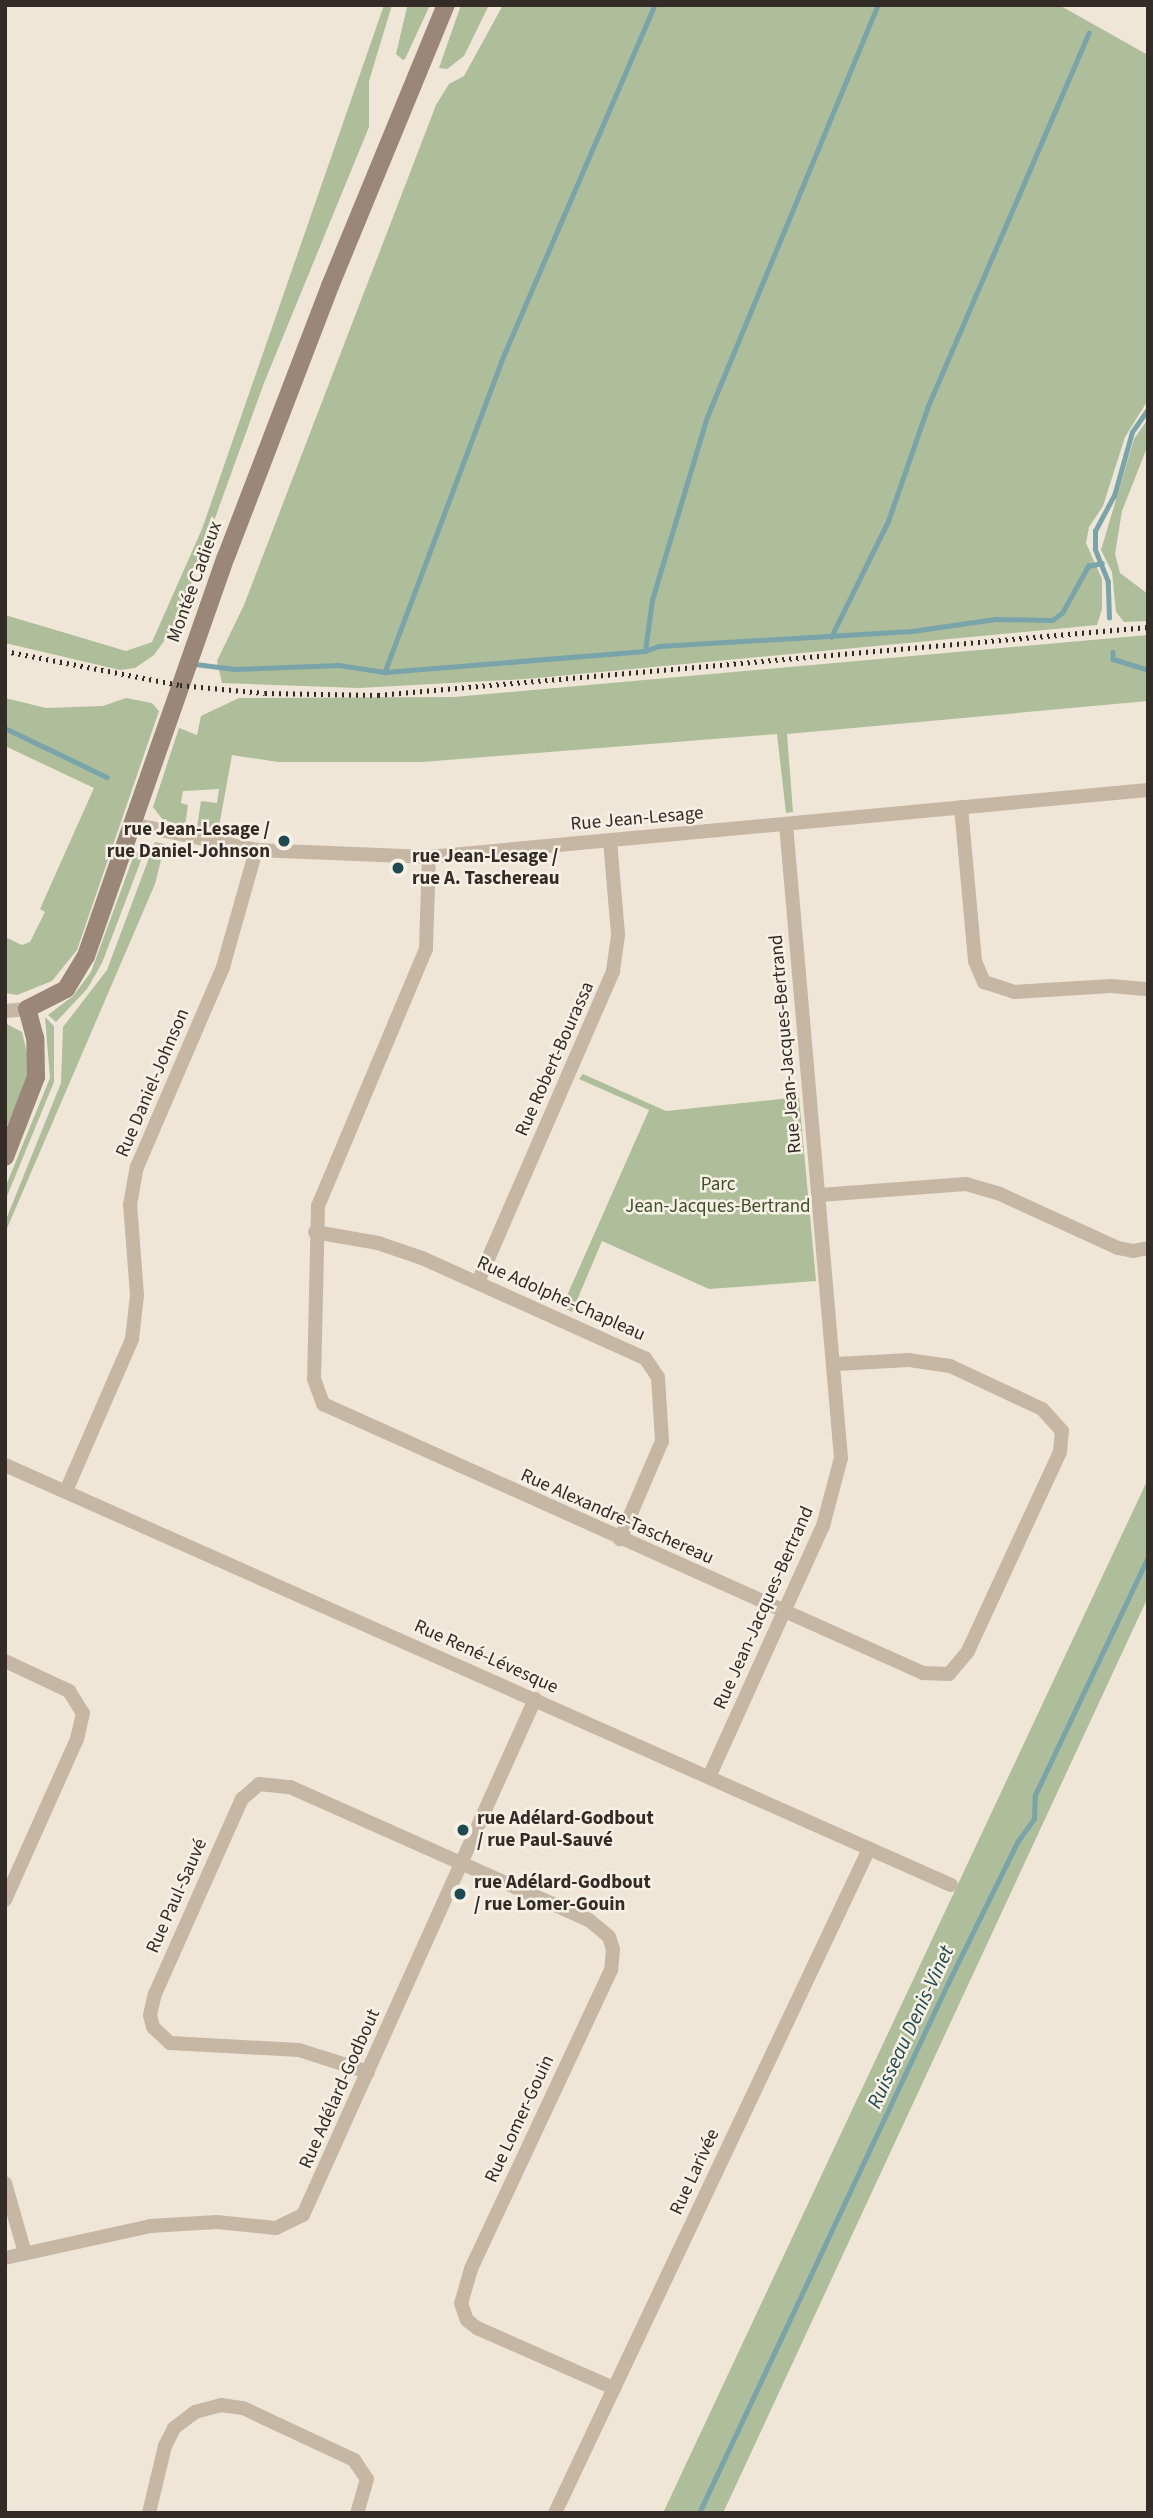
<!DOCTYPE html>
<meta charset="utf-8">
<style>
body{margin:0}
#map{position:relative;width:1153px;height:2518px;overflow:hidden;background:#efe6d8;font-family:"Source Sans 3",sans-serif}
div>[style]{position:absolute}
.green>*{inset:0;background:#aebd9a}
.stream>*{height:4.5px;margin:-2.25px;padding:0 2.25px;transform-origin:2.25px;border-radius:2.25px;background:#79a4aa}
.street>*{height:14px;margin:-7px;padding:0 7px;transform-origin:7px;border-radius:7px;background:#c6b7a5}
.secondary>*{height:18px;margin:-9px;padding:0 9px;transform-origin:9px;border-radius:9px;background:#9a8777}
.rail>*{height:4.5px;margin-top:-2.25px;transform-origin:0;background:repeating-linear-gradient(90deg,#332b26 0 2px,transparent 0 7px)}
.dots>*{width:19px;height:19px;translate:-50% -50%;box-sizing:border-box;border:4px solid #f7f0e4;border-radius:50%}
span{translate:-50% -50%;white-space:nowrap;text-align:center;line-height:1.15;-webkit-text-stroke:5px #f7f0e4;paint-order:stroke}
.street-label{font-size:19px;color:#332b26}
.poi-label{font-size:19px;color:#332b26;font-weight:700}
.right{translate:-100% -50%;text-align:right}
.left{translate:0 -50%;text-align:left}
.park-label{font-size:19px;color:#3f4f2b}
.water-label{font-size:21px;color:#1e4a51;font-style:italic}
.frame{position:absolute;inset:0;border:7px solid #332b26;pointer-events:none}
</style>
<div id="map">
<div class="green">
<i style="clip-path:polygon(384px 5px,392px 5px,369px 81px,369px 127px,264px 383px,177px 623px,154px 655px,135px 668px,120px 670px,5px 643px,5px 615px,126px 651px,152px 642px,202px 529px)"></i>
<i style="clip-path:polygon(430px 5px,405px 59px,403px 60px,396px 54px,407px 7px)"></i>
<i style="clip-path:polygon(461px 5px,489px 5px,464px 56px,447px 69px,439px 68px)"></i>
<i style="clip-path:polygon(503px 5px,1059px 5px,1148px 55px,1148px 400px,1125px 437px,1103px 506px,1089px 527px,1086px 543px,1102px 579px,1102px 609px,1097px 625px,526px 679px,359px 688px,222px 683px,217px 661px,244px 605px,436px 105px,449px 84px,464px 76px)"></i>
<i style="clip-path:polygon(1148px 419px,1148px 445px,1122px 511px,1115px 554px,1120px 573px,1148px 594px,1148px 621px,1124px 622px,1116px 612px,1112px 572px,1101px 550px,1134px 439px)"></i>
<i style="clip-path:polygon(1148px 635px,1148px 701px,787px 734px,793px 812px,786px 813px,777px 734px,422px 762px,278px 762px,232px 755px,218px 832px,208px 826px,207px 830px,197px 828px,201px 801px,217px 803px,219px 789px,183px 791px,181px 803px,188px 805px,185px 826px,163px 820px,153px 807px,179px 728px,197px 735px,201px 716px,239px 698px,454px 697px)"></i>
<i style="clip-path:polygon(5px 698px,46px 708px,103px 706px,126px 698px,152px 703px,159px 711px,77px 950px,52px 981px,17px 995px,5px 993px,5px 937px,22px 945px,30px 942px,45px 912px,40px 909px,94px 788px,5px 746px)"></i>
<i style="clip-path:polygon(148px 842px,102px 963px,87px 989px,56px 1022px,48px 1015px,73px 996px,91px 972px,134px 855px)"></i>
<i style="clip-path:polygon(155px 842px,165px 844px,155px 884px,5px 1233px,5px 1222px,61px 1083px,63px 1027px,107px 970px)"></i>
<i style="clip-path:polygon(45px 1017px,54px 1026px,54px 1082px,5px 1201px,5px 1188px,50px 1078px)"></i>
<i style="clip-path:polygon(5px 1023px,22px 1032px,29px 1061px,28px 1076px,5px 1131px)"></i>
<i style="clip-path:polygon(583px 1074px,666px 1111px,799px 1097px,816px 1281px,709px 1289px,602px 1241px,572px 1312px,562px 1307px,649px 1110px,579px 1079px)"></i>
<i style="clip-path:polygon(1148px 1479px,1148px 1597px,723px 2513px,663px 2513px)"></i>
</div>
<div class="stream">
<i style="left:655px;top:5px;width:379px;rotate:113.3deg"></i>
<i style="left:505px;top:353px;width:341px;rotate:110.6deg"></i>
<i style="left:385px;top:672px;width:261px;rotate:-4.6deg"></i>
<i style="left:645px;top:651px;width:51px;rotate:-82.2deg"></i>
<i style="left:652px;top:600px;width:191px;rotate:-73.3deg"></i>
<i style="left:707px;top:417px;width:446px;rotate:-67.5deg"></i>
<i style="left:1109px;top:618px;width:36px;rotate:-92deg"></i>
<i style="left:1108px;top:582px;width:35px;rotate:-112deg"></i>
<i style="left:1095px;top:549px;width:18px;rotate:-90deg"></i>
<i style="left:1095px;top:531px;width:40px;rotate:-62deg"></i>
<i style="left:1114px;top:496px;width:66px;rotate:-74.3deg"></i>
<i style="left:1132px;top:432px;width:28px;rotate:-55deg"></i>
<i style="left:831px;top:637px;width:129px;rotate:-63.8deg"></i>
<i style="left:888px;top:521px;width:122px;rotate:-70.8deg"></i>
<i style="left:928px;top:406px;width:406px;rotate:-66.7deg"></i>
<i style="left:645px;top:651px;width:15px;rotate:-20deg"></i>
<i style="left:659px;top:646px;width:253px;rotate:-3.4deg"></i>
<i style="left:912px;top:631px;width:84px;rotate:-8.2deg"></i>
<i style="left:995px;top:619px;width:57px;rotate:1deg"></i>
<i style="left:1052px;top:620px;width:12px;rotate:-35deg"></i>
<i style="left:1062px;top:613px;width:54px;rotate:-61deg"></i>
<i style="left:1088px;top:566px;width:14px;rotate:-12deg"></i>
<i style="left:1113px;top:652px;width:7px;rotate:90deg"></i>
<i style="left:1113px;top:659px;width:37px;rotate:17deg"></i>
<i style="left:195px;top:664px;width:40px;rotate:7.1deg"></i>
<i style="left:235px;top:669px;width:104px;rotate:-2.2deg"></i>
<i style="left:339px;top:665px;width:47px;rotate:8.7deg"></i>
<i style="left:5px;top:728px;width:113px;rotate:25.7deg"></i>
<i style="left:699px;top:2513px;width:586px;rotate:-64.84deg"></i>
<i style="left:948px;top:1983px;width:158px;rotate:-63.8deg"></i>
<i style="left:1018px;top:1841px;width:27px;rotate:-54deg"></i>
<i style="left:1034px;top:1819px;width:24px;rotate:-88deg"></i>
<i style="left:1035px;top:1795px;width:263px;rotate:-64.6deg"></i>
</div>
<div class="street">
<i style="left:961px;top:807px;width:155px;rotate:84.8deg"></i>
<i style="left:975px;top:961px;width:23px;rotate:67deg"></i>
<i style="left:984px;top:982px;width:32px;rotate:18deg"></i>
<i style="left:1014px;top:992px;width:97px;rotate:-3.5deg"></i>
<i style="left:1111px;top:986px;width:37px;rotate:5deg"></i>
<i style="left:132px;top:824px;width:127px;rotate:11.8deg"></i>
<i style="left:256px;top:850px;width:173px;rotate:2.3deg"></i>
<i style="left:429px;top:857px;width:722px;rotate:-5.32deg"></i>
<i style="left:429px;top:857px;width:92px;rotate:91.9deg"></i>
<i style="left:426px;top:949px;width:279px;rotate:112.8deg"></i>
<i style="left:318px;top:1206px;width:173px;rotate:91.3deg"></i>
<i style="left:314px;top:1379px;width:27px;rotate:70deg"></i>
<i style="left:323px;top:1404px;width:658px;rotate:24.15deg"></i>
<i style="left:923px;top:1673px;width:26px;rotate:2deg"></i>
<i style="left:949px;top:1674px;width:30px;rotate:-50deg"></i>
<i style="left:968px;top:1651px;width:219px;rotate:-65.2deg"></i>
<i style="left:1060px;top:1452px;width:21px;rotate:-85deg"></i>
<i style="left:1062px;top:1431px;width:30px;rotate:-132deg"></i>
<i style="left:1042px;top:1409px;width:102px;rotate:-154.9deg"></i>
<i style="left:950px;top:1366px;width:41px;rotate:-171.7deg"></i>
<i style="left:909px;top:1360px;width:73px;rotate:176.9deg"></i>
<i style="left:5px;top:1011px;width:22px;rotate:-5deg"></i>
<i style="left:820px;top:1195px;width:146px;rotate:-4.3deg"></i>
<i style="left:966px;top:1184px;width:35px;rotate:16deg"></i>
<i style="left:1000px;top:1194px;width:130px;rotate:24.6deg"></i>
<i style="left:1118px;top:1248px;width:15px;rotate:11deg"></i>
<i style="left:1133px;top:1251px;width:15px;rotate:-11deg"></i>
<i style="left:315px;top:1232px;width:64px;rotate:9.9deg"></i>
<i style="left:378px;top:1243px;width:46px;rotate:18.8deg"></i>
<i style="left:422px;top:1258px;width:244px;rotate:24.2deg"></i>
<i style="left:645px;top:1358px;width:23px;rotate:56deg"></i>
<i style="left:658px;top:1377px;width:64px;rotate:86.4deg"></i>
<i style="left:662px;top:1441px;width:107px;rotate:113.2deg"></i>
<i style="left:478px;top:1282px;width:339px;rotate:-66.5deg"></i>
<i style="left:613px;top:971px;width:37px;rotate:-82deg"></i>
<i style="left:618px;top:934px;width:94px;rotate:-94.9deg"></i>
<i style="left:5px;top:1465px;width:1035px;rotate:23.94deg"></i>
<i style="left:66px;top:1491px;width:166px;rotate:-66.5deg"></i>
<i style="left:132px;top:1339px;width:44px;rotate:-83.5deg"></i>
<i style="left:137px;top:1295px;width:90px;rotate:-94.4deg"></i>
<i style="left:130px;top:1205px;width:39px;rotate:-80deg"></i>
<i style="left:137px;top:1167px;width:218px;rotate:-66.7deg"></i>
<i style="left:223px;top:967px;width:122px;rotate:-74.2deg"></i>
<i style="left:5px;top:1661px;width:71px;rotate:25.1deg"></i>
<i style="left:69px;top:1691px;width:26px;rotate:58deg"></i>
<i style="left:83px;top:1713px;width:27px;rotate:103deg"></i>
<i style="left:77px;top:1739px;width:176px;rotate:114.1deg"></i>
<i style="left:709px;top:1777px;width:276px;rotate:-65.6deg"></i>
<i style="left:823px;top:1526px;width:70px;rotate:-75.2deg"></i>
<i style="left:841px;top:1458px;width:636px;rotate:-94.96deg"></i>
<i style="left:368px;top:2072px;width:72px;rotate:-162.3deg"></i>
<i style="left:299px;top:2050px;width:129px;rotate:-176.9deg"></i>
<i style="left:170px;top:2043px;width:23px;rotate:-137deg"></i>
<i style="left:153px;top:2027px;width:12px;rotate:-104deg"></i>
<i style="left:150px;top:2015px;width:22px;rotate:-77deg"></i>
<i style="left:155px;top:1994px;width:214px;rotate:-66deg"></i>
<i style="left:242px;top:1799px;width:23px;rotate:-41deg"></i>
<i style="left:259px;top:1784px;width:31px;rotate:6deg"></i>
<i style="left:290px;top:1787px;width:327px;rotate:24deg"></i>
<i style="left:589px;top:1920px;width:26px;rotate:40deg"></i>
<i style="left:609px;top:1937px;width:13px;rotate:72deg"></i>
<i style="left:613px;top:1949px;width:21px;rotate:95deg"></i>
<i style="left:611px;top:1970px;width:330px;rotate:115.1deg"></i>
<i style="left:471px;top:2269px;width:35px;rotate:106deg"></i>
<i style="left:461px;top:2303px;width:18px;rotate:71deg"></i>
<i style="left:467px;top:2320px;width:13px;rotate:39deg"></i>
<i style="left:477px;top:2328px;width:150px;rotate:23.7deg"></i>
<i style="left:5px;top:2183px;width:73px;rotate:74.1deg"></i>
<i style="left:5px;top:2258px;width:148px;rotate:-12.4deg"></i>
<i style="left:150px;top:2226px;width:67px;rotate:-3.4deg"></i>
<i style="left:217px;top:2222px;width:59px;rotate:5.8deg"></i>
<i style="left:276px;top:2228px;width:30px;rotate:-26deg"></i>
<i style="left:303px;top:2215px;width:566px;rotate:-65.79deg"></i>
<i style="left:149px;top:2513px;width:69px;rotate:-76.6deg"></i>
<i style="left:165px;top:2446px;width:20px;rotate:-63deg"></i>
<i style="left:174px;top:2428px;width:26px;rotate:-37deg"></i>
<i style="left:195px;top:2412px;width:27px;rotate:-15deg"></i>
<i style="left:221px;top:2405px;width:22px;rotate:8deg"></i>
<i style="left:243px;top:2408px;width:123px;rotate:25.1deg"></i>
<i style="left:354px;top:2460px;width:23px;rotate:56deg"></i>
<i style="left:367px;top:2479px;width:35px;rotate:106deg"></i>
<i style="left:555px;top:2513px;width:735px;rotate:-64.69deg"></i>
</div>
<div class="secondary">
<i style="left:5px;top:1157px;width:86px;rotate:-68.8deg"></i>
<i style="left:36px;top:1077px;width:39px;rotate:-91deg"></i>
<i style="left:35px;top:1038px;width:30px;rotate:-105deg"></i>
<i style="left:27px;top:1009px;width:44px;rotate:-27.1deg"></i>
<i style="left:66px;top:989px;width:39px;rotate:-59deg"></i>
<i style="left:86px;top:956px;width:423px;rotate:-70.7deg"></i>
<i style="left:226px;top:557px;width:290px;rotate:-69deg"></i>
<i style="left:330px;top:286px;width:304px;rotate:-67.6deg"></i>
</div>
<div class="rail">
<i style="left:5px;top:651px;width:178px;rotate:11deg"></i>
<i style="left:180px;top:685px;width:85px;rotate:5.4deg"></i>
<i style="left:265px;top:693px;width:113px;rotate:1deg"></i>
<i style="left:378px;top:695px;width:773px;rotate:-5.05deg"></i>
</div>
<div class="dots">
<i style="left:284px;top:841px;background:#1e4a51"></i>
<i style="left:398px;top:868px;background:#1e4a51"></i>
<i style="left:463px;top:1830px;background:#1e4a51"></i>
<i style="left:460px;top:1894px;background:#1e4a51"></i>
</div>
<div class="street-label">
<span style="left:195px;top:582px;rotate:-70deg">Montée Cadieux</span>
<span style="left:637px;top:819px;rotate:-5deg">Rue Jean-Lesage</span>
<span style="left:786px;top:1044px;rotate:-95deg">Rue Jean-Jacques-Bertrand</span>
<span style="left:555px;top:1059px;rotate:-66deg">Rue Robert-Bourassa</span>
<span style="left:153px;top:1083px;rotate:-67deg">Rue Daniel-Johnson</span>
<span style="left:561px;top:1299px;rotate:24deg">Rue Adolphe-Chapleau</span>
<span style="left:617px;top:1517px;rotate:24deg">Rue Alexandre-Taschereau</span>
<span style="left:764px;top:1608px;rotate:-66deg">Rue Jean-Jacques-Bertrand</span>
<span style="left:486px;top:1657px;rotate:24deg">Rue René-Lévesque</span>
<span style="left:177px;top:1896px;rotate:-66deg">Rue Paul-Sauvé</span>
<span style="left:340px;top:2089px;rotate:-66deg">Rue Adélard-Godbout</span>
<span style="left:520px;top:2119px;rotate:-65deg">Rue Lomer-Gouin</span>
<span style="left:695px;top:2172px;rotate:-65deg">Rue Larivée</span>
</div>
<div class="poi-label">
<span class="right" style="left:270px;top:841px">rue Jean-Lesage /<br>rue Daniel-Johnson</span>
<span class="left" style="left:412px;top:868px">rue Jean-Lesage /<br>rue A. Taschereau</span>
<span class="left" style="left:477px;top:1830px">rue Adélard-Godbout<br>/ rue Paul-Sauvé</span>
<span class="left" style="left:474px;top:1894px">rue Adélard-Godbout<br>/ rue Lomer-Gouin</span>
</div>
<div class="park-label">
<span style="left:718px;top:1196px">Parc<br>Jean-Jacques-Bertrand</span>
</div>
<div class="water-label">
<span style="left:910px;top:2027px;rotate:-65deg">Ruisseau Denis-Vinet</span>
</div>
<div class="frame"></div>
</div>
